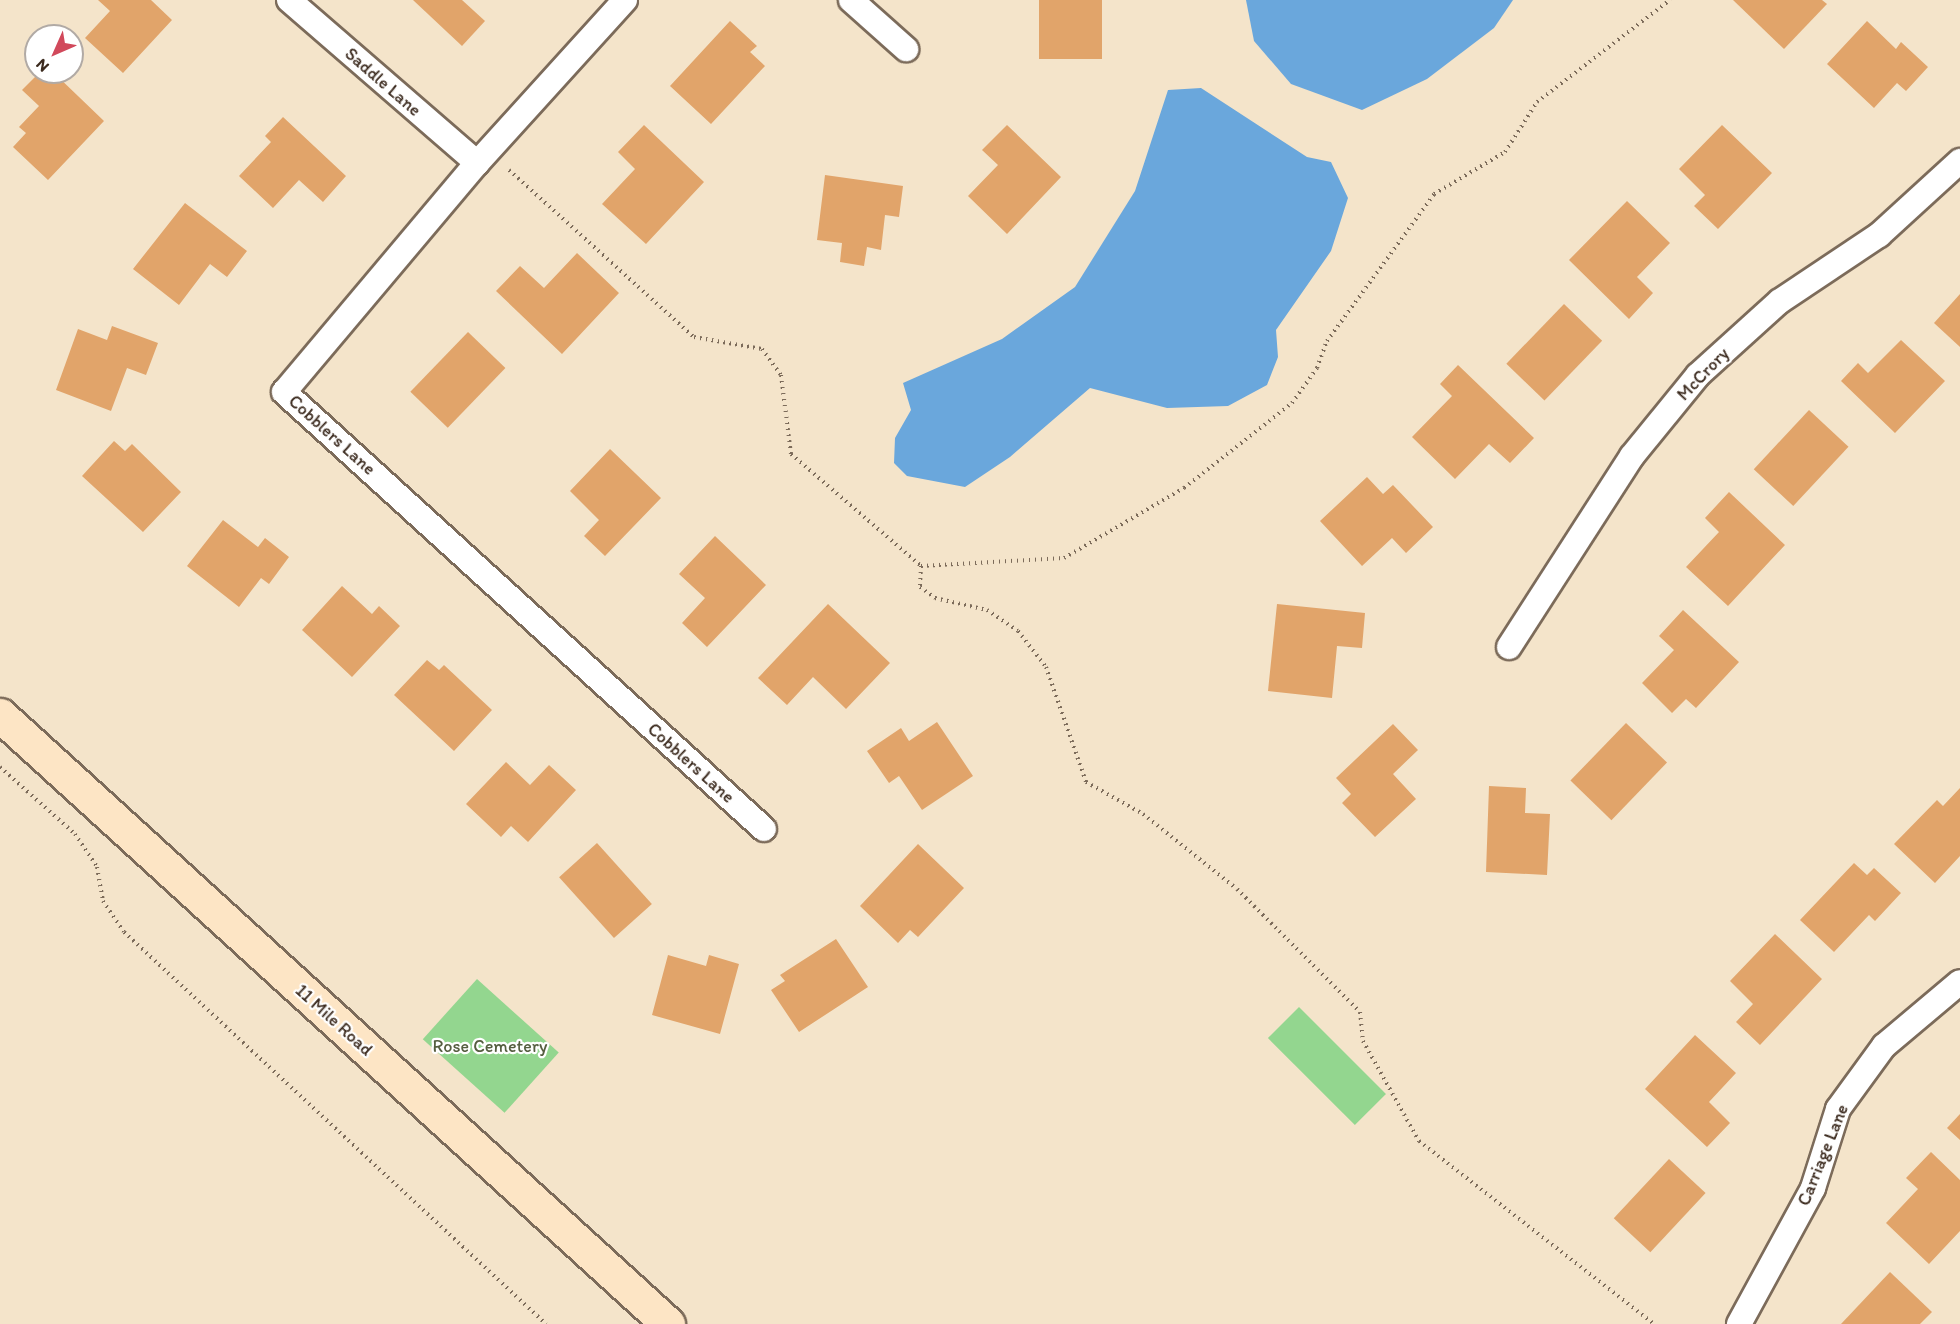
<!DOCTYPE html>
<style>
body{margin:0}
#map{position:relative;width:1960px;height:1324px;overflow:hidden;background:#f4e4ca;font-family:Itim,sans-serif}
div>[style]{position:absolute}
.green>*{inset:0;background:#93d68f;transform-origin:0 0}
.water>*{inset:0;background:#6aa7dc}
.building>*{inset:0;background:#e1a46a;transform-origin:0 0}
.path>*{height:4px;margin-top:-2px;transform-origin:0;background:repeating-linear-gradient(90deg,#7c6b5a 0 1.5px,transparent 0 6px)}
.roads{filter:drop-shadow(2px 0 #7c6b5a) drop-shadow(-2px 0 #7c6b5a) drop-shadow(0 2px #7c6b5a) drop-shadow(0 -2px #7c6b5a)}
.street>*{height:24px;margin:-12px;padding:0 12px;transform-origin:12px;border-radius:12px;background:#fff}
.secondary>*{height:33px;margin:-16.5px;padding:0 16.5px;transform-origin:16.5px;border-radius:16.5px;background:#fde5c5}
span{translate:-50% -50%;white-space:nowrap;text-align:center;line-height:1.15;-webkit-text-stroke:4.5px #fff;paint-order:stroke}
.street-label{font-size:18px;color:#3b2a1e}
.park-label{font-size:18px;color:#555e40}
.north{position:absolute;left:24px;top:24px;width:60px;height:60px;box-sizing:border-box;background:#fff;border:2px solid #b1aaa5;border-radius:50%;rotate:225deg;font-size:16px;font-weight:700;line-height:24px;text-align:center;color:#3b2a1e}
.north::after{content:'';display:block;margin:auto;width:21px;height:27px;background:#d1495b;clip-path:polygon(50% 0,100% 100%,50% 72%,0 100%)}
</style>
<div id="map">
<div class="green">
<i style="left:477px;top:979px;width:110px;height:81px;rotate:42deg"></i>
<i style="left:1299px;top:1007px;width:123px;height:44px;rotate:45deg"></i>
</div>
<div class="water">
<i style="clip-path:polygon(1246px 0,1513px 0,1494px 28px,1427px 79px,1362px 110px,1291px 84px,1254px 41px)"></i>
<i style="clip-path:polygon(1201px 88px,1307px 157px,1331px 162px,1348px 198px,1331px 251px,1276px 330px,1278px 357px,1267px 385px,1228px 406px,1167px 408px,1090px 388px,1010px 457px,965px 487px,907px 476px,894px 463px,895px 438px,911px 410px,903px 383px,1002px 339px,1075px 287px,1135px 191px,1168px 90px)"></i>
</div>
<div class="building">
<i style="clip-path:polygon(98px 0,151px 0,172px 20px,123px 73px,85px 38px,110px 11px)"></i>
<i style="clip-path:polygon(413px 0,462px 0,485px 21px,462px 46px)"></i>
<i style="left:1039px;top:0;width:63px;height:59px"></i>
<i style="clip-path:polygon(1733px 0,1822px 0,1827px 4px,1784px 49px)"></i>
<i style="clip-path:polygon(730px 21px,757px 46px,750px 52px,765px 66px,711px 124px,670px 86px)"></i>
<i style="clip-path:polygon(1867px 21px,1896px 49px,1901px 42px,1928px 67px,1906px 91px,1897px 83px,1874px 108px,1827px 64px)"></i>
<i style="clip-path:polygon(40px 72px,53px 72px,104px 121px,48px 180px,13px 147px,26px 133px,19px 127px,39px 106px,22px 90px)"></i>
<i style="clip-path:polygon(283px 117px,346px 176px,323px 202px,299px 180px,273px 208px,239px 176px,271px 142px,265px 136px)"></i>
<i style="clip-path:polygon(644px 125px,704px 182px,646px 244px,602px 204px,635px 169px,618px 152px)"></i>
<i style="clip-path:polygon(1007px 125px,1061px 177px,1007px 234px,968px 196px,998px 165px,982px 150px)"></i>
<i style="clip-path:polygon(1722px 125px,1772px 173px,1718px 229px,1694px 206px,1705px 195px,1679px 169px)"></i>
<i style="clip-path:polygon(825px 175px,903px 186px,899px 217px,885px 215px,881px 250px,867px 247px,864px 266px,840px 262px,842px 243px,817px 240px)"></i>
<i style="clip-path:polygon(1627px 201px,1670px 243px,1637px 277px,1653px 293px,1629px 319px,1569px 260px)"></i>
<i style="clip-path:polygon(185px 203px,247px 251px,227px 277px,210px 264px,179px 305px,133px 269px)"></i>
<i style="clip-path:polygon(577px 253px,619px 293px,562px 354px,496px 291px,520px 266px,544px 288px)"></i>
<i style="clip-path:polygon(1960px 294px,1960px 347px,1934px 323px)"></i>
<i style="left:1564px;top:304px;width:53px;height:83px;rotate:44deg"></i>
<i style="clip-path:polygon(112px 326px,158px 343px,146px 375px,127px 368px,111px 411px,56px 390px,78px 329px,107px 340px)"></i>
<i style="left:468px;top:332px;width:52px;height:83px;rotate:44deg"></i>
<i style="clip-path:polygon(1901px 340px,1945px 381px,1895px 433px,1841px 381px,1858px 363px,1868px 373px)"></i>
<i style="clip-path:polygon(1458px 365px,1534px 438px,1510px 463px,1489px 444px,1455px 479px,1412px 437px,1452px 396px,1440px 384px)"></i>
<i style="left:1809px;top:410px;width:54px;height:81px;rotate:43deg"></i>
<i style="clip-path:polygon(114px 441px,125px 451px,132px 444px,181px 492px,143px 532px,82px 476px)"></i>
<i style="clip-path:polygon(610px 449px,661px 498px,605px 556px,584px 536px,599px 520px,570px 491px)"></i>
<i style="clip-path:polygon(1367px 477px,1383px 494px,1393px 485px,1433px 527px,1406px 553px,1392px 538px,1362px 566px,1320px 521px)"></i>
<i style="clip-path:polygon(1729px 492px,1785px 545px,1728px 606px,1686px 567px,1719px 532px,1705px 518px)"></i>
<i style="clip-path:polygon(223px 520px,258px 547px,265px 538px,289px 557px,269px 584px,261px 578px,239px 607px,187px 566px)"></i>
<i style="clip-path:polygon(715px 536px,766px 585px,707px 647px,682px 623px,705px 598px,679px 574px)"></i>
<i style="clip-path:polygon(342px 586px,372px 614px,379px 606px,400px 626px,352px 677px,302px 630px)"></i>
<i style="clip-path:polygon(828px 604px,890px 663px,846px 709px,813px 677px,787px 705px,758px 678px)"></i>
<i style="clip-path:polygon(1277px 604px,1365px 613px,1362px 648px,1337px 646px,1332px 698px,1268px 691px)"></i>
<i style="clip-path:polygon(1683px 610px,1739px 662px,1696px 708px,1686px 699px,1672px 713px,1642px 683px,1674px 650px,1659px 636px)"></i>
<i style="clip-path:polygon(427px 660px,439px 670px,444px 665px,492px 710px,454px 751px,394px 695px)"></i>
<i style="clip-path:polygon(937px 722px,973px 776px,922px 810px,899px 776px,889px 783px,867px 751px,901px 728px,909px 741px)"></i>
<i style="left:1626px;top:723px;width:57px;height:80px;rotate:44deg"></i>
<i style="clip-path:polygon(1393px 724px,1418px 750px,1393px 774px,1416px 799px,1375px 837px,1342px 803px,1351px 794px,1336px 778px)"></i>
<i style="clip-path:polygon(506px 762px,530px 785px,549px 765px,576px 790px,528px 842px,511px 826px,501px 837px,466px 804px)"></i>
<i style="clip-path:polygon(1489px 786px,1526px 788px,1525px 813px,1550px 814px,1547px 875px,1486px 872px)"></i>
<i style="clip-path:polygon(1960px 788px,1960px 856px,1935px 883px,1894px 844px,1937px 800px,1943px 806px)"></i>
<i style="left:597px;top:843px;width:82px;height:51px;rotate:48deg"></i>
<i style="clip-path:polygon(918px 844px,964px 888px,918px 937px,910px 930px,898px 943px,860px 906px)"></i>
<i style="clip-path:polygon(1854px 863px,1867px 875px,1874px 868px,1901px 893px,1875px 921px,1869px 915px,1834px 952px,1800px 920px)"></i>
<i style="clip-path:polygon(1775px 934px,1822px 979px,1760px 1045px,1736px 1022px,1753px 1004px,1730px 981px)"></i>
<i style="clip-path:polygon(836px 939px,868px 987px,799px 1032px,771px 990px,785px 981px,780px 975px)"></i>
<i style="clip-path:polygon(668px 955px,706px 966px,709px 955px,739px 964px,720px 1034px,652px 1015px)"></i>
<i style="clip-path:polygon(1695px 1035px,1736px 1073px,1709px 1102px,1730px 1123px,1707px 1147px,1645px 1089px)"></i>
<i style="clip-path:polygon(1960px 1114px,1960px 1140px,1947px 1128px)"></i>
<i style="clip-path:polygon(1931px 1152px,1960px 1180px,1960px 1231px,1929px 1264px,1886px 1223px,1918px 1189px,1906px 1178px)"></i>
<i style="left:1669px;top:1159px;width:50px;height:81px;rotate:43deg"></i>
<i style="clip-path:polygon(1890px 1272px,1932px 1312px,1920px 1324px,1841px 1324px)"></i>
</div>
<div class="path">
<i style="left:509px;top:170px;width:249px;rotate:42.1deg"></i>
<i style="left:694px;top:337px;width:69px;rotate:10deg"></i>
<i style="left:762px;top:349px;width:32px;rotate:54deg"></i>
<i style="left:781px;top:375px;width:80px;rotate:82.8deg"></i>
<i style="left:791px;top:454px;width:172px;rotate:40.7deg"></i>
<i style="left:921px;top:566px;width:21px;rotate:93deg"></i>
<i style="left:920px;top:587px;width:19px;rotate:36deg"></i>
<i style="left:935px;top:598px;width:53px;rotate:13deg"></i>
<i style="left:987px;top:610px;width:37px;rotate:34deg"></i>
<i style="left:1018px;top:631px;width:46px;rotate:52.1deg"></i>
<i style="left:1046px;top:667px;width:122px;rotate:70.8deg"></i>
<i style="left:1086px;top:782px;width:65px;rotate:29.3deg"></i>
<i style="left:1143px;top:814px;width:120px;rotate:38.6deg"></i>
<i style="left:1237px;top:889px;width:174px;rotate:45deg"></i>
<i style="left:1360px;top:1012px;width:29px;rotate:84deg"></i>
<i style="left:1363px;top:1041px;width:115px;rotate:60.8deg"></i>
<i style="left:1419px;top:1141px;width:298px;rotate:37.9deg"></i>
<i style="left:921px;top:566px;width:143px;rotate:-3.2deg"></i>
<i style="left:1064px;top:558px;width:139px;rotate:-30.3deg"></i>
<i style="left:1184px;top:488px;width:137px;rotate:-38.2deg"></i>
<i style="left:1292px;top:403px;width:43px;rotate:-54.5deg"></i>
<i style="left:1317px;top:368px;width:29px;rotate:-70deg"></i>
<i style="left:1327px;top:341px;width:182px;rotate:-53.9deg"></i>
<i style="left:1434px;top:194px;width:82px;rotate:-30.6deg"></i>
<i style="left:1505px;top:152px;width:59px;rotate:-57.4deg"></i>
<i style="left:1537px;top:102px;width:168px;rotate:-37.5deg"></i>
<i style="left:0;top:767px;width:101px;rotate:41.8deg"></i>
<i style="left:75px;top:834px;width:40px;rotate:56deg"></i>
<i style="left:97px;top:867px;width:35px;rotate:80deg"></i>
<i style="left:103px;top:901px;width:37px;rotate:56deg"></i>
<i style="left:124px;top:932px;width:576px;rotate:42.89deg"></i>
</div>
<div class="roads">
<div class="street">
<i style="left:289px;top:0;width:249px;rotate:40.9deg"></i>
<i style="left:625px;top:0;width:220px;rotate:132.2deg"></i>
<i style="left:477px;top:163px;width:299px;rotate:130.1deg"></i>
<i style="left:284px;top:392px;width:649px;rotate:42.32deg"></i>
<i style="left:851px;top:0;width:74px;rotate:41.7deg"></i>
<i style="left:1509px;top:647px;width:227px;rotate:-57.2deg"></i>
<i style="left:1632px;top:456px;width:104px;rotate:-50.8deg"></i>
<i style="left:1698px;top:375px;width:110px;rotate:-42.1deg"></i>
<i style="left:1780px;top:301px;width:119px;rotate:-33.7deg"></i>
<i style="left:1879px;top:235px;width:110px;rotate:-42.4deg"></i>
<i style="left:1739px;top:1324px;width:155px;rotate:-61.4deg"></i>
<i style="left:1813px;top:1188px;width:83px;rotate:-72.4deg"></i>
<i style="left:1838px;top:1109px;width:78px;rotate:-53.9deg"></i>
<i style="left:1884px;top:1046px;width:99px;rotate:-40.1deg"></i>
</div>
<div class="secondary">
<i style="left:0;top:715px;width:904px;rotate:42.35deg"></i>
</div>
</div>
<div class="street-label">
<span style="left:383px;top:82px;rotate:41deg">Saddle Lane</span>
<span style="left:1703px;top:374px;rotate:-46deg">McCrory</span>
<span style="left:332px;top:435px;rotate:42deg">Cobblers Lane</span>
<span style="left:691px;top:763px;rotate:42deg">Cobblers Lane</span>
<span style="left:334px;top:1020px;rotate:42deg">11 Mile Road</span>
<span style="left:1823px;top:1155px;rotate:-68deg">Carriage Lane</span>
</div>
<div class="park-label">
<span style="left:490px;top:1046px">Rose Cemetery</span>
</div>
<div class="north">N</div>
</div>
